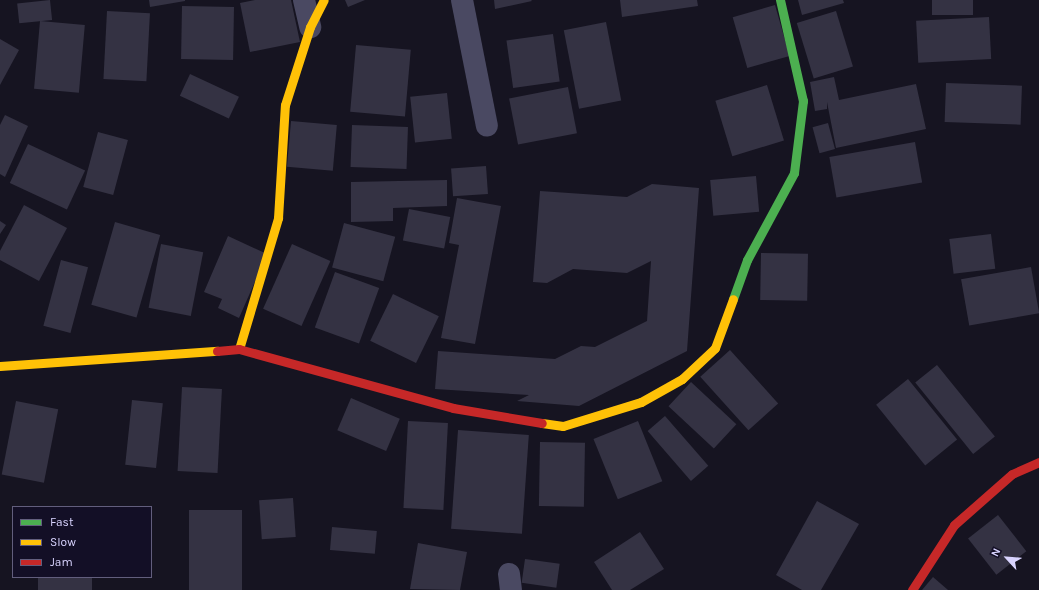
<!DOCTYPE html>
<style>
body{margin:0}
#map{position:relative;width:1039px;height:590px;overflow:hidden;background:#161421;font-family:Karla,sans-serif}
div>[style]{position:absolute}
.building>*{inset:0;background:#343243;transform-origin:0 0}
.street>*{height:22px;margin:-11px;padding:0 11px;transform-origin:11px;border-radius:11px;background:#4a4962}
.fast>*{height:9px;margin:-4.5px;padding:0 4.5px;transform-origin:4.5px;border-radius:4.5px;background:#4caf50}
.slow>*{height:9px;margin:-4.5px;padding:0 4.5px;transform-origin:4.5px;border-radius:4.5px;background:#ffc107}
.jam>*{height:9px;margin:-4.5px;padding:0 4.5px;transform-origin:4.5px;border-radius:4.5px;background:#c62828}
span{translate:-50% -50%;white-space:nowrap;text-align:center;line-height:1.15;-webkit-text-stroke:4px #130f26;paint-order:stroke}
.legend{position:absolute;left:12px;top:506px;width:140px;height:72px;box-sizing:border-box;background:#130f26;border:1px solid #625e7d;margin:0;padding:5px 7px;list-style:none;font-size:12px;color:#d9d4ff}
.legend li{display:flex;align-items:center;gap:8px;height:20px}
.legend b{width:20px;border:1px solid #625e7d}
.north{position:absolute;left:987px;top:538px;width:40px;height:40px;-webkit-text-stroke:3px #130f26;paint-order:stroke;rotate:296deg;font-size:11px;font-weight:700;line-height:16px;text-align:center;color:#d9d4ff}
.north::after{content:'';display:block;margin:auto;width:14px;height:18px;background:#d9d4ff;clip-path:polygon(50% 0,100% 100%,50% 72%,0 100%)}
</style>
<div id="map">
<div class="building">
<i style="left:50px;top:0;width:20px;height:33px;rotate:84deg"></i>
<i style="clip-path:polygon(149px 0,185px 0,185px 1px,150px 7px)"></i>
<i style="clip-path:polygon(255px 0,291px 0,300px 42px,250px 52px,240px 3px)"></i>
<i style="clip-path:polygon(345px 0,365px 0,348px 7px)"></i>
<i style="clip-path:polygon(494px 0,531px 0,532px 1px,495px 9px)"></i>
<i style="clip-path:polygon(620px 0,697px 0,698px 6px,622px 17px)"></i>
<i style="clip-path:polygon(798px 0,843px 0,844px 3px,802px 15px)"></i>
<i style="left:932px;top:0;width:41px;height:15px"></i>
<i style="left:775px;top:5px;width:53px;height:44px;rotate:74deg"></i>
<i style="left:182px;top:6px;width:52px;height:53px;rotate:1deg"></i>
<i style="left:107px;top:11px;width:43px;height:68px;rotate:3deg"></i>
<i style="left:836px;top:11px;width:58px;height:41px;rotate:73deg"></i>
<i style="left:989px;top:17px;width:42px;height:73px;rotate:87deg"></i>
<i style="left:40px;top:21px;width:45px;height:68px;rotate:5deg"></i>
<i style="left:606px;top:22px;width:80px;height:43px;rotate:79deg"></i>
<i style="left:553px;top:34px;width:48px;height:47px;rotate:82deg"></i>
<i style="clip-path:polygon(0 39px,19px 50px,0 85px)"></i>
<i style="left:356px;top:45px;width:55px;height:67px;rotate:5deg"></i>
<i style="left:190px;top:74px;width:54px;height:24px;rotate:25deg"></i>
<i style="clip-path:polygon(834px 77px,839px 100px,916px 84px,926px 129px,836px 148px,827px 102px,827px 109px,815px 111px,810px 82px)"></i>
<i style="left:946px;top:83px;width:76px;height:39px;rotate:2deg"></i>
<i style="left:767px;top:85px;width:58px;height:54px;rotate:73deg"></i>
<i style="left:568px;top:87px;width:47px;height:60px;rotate:79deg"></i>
<i style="left:447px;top:93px;width:46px;height:37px;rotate:84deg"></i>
<i style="clip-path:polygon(5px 115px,28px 126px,5px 177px,0 174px,0 125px)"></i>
<i style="left:291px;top:121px;width:46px;height:46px;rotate:5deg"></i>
<i style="left:828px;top:123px;width:27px;height:16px;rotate:75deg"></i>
<i style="left:352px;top:125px;width:56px;height:42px;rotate:2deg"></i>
<i style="left:98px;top:132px;width:31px;height:57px;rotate:15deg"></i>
<i style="left:915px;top:142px;width:41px;height:87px;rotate:80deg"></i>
<i style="left:28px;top:144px;width:63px;height:43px;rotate:25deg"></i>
<i style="left:486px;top:166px;width:28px;height:35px;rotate:86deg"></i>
<i style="left:756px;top:176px;width:36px;height:46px;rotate:85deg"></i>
<i style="clip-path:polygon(447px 180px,447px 206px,393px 208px,393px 221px,351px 222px,351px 182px)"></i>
<i style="clip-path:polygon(652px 184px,699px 188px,687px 351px,579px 406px,517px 401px,529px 395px,435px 389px,438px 351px,555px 359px,581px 346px,595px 347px,647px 321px,651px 261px,627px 273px,573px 269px,547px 283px,533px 282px,540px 191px,627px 197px)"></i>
<i style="clip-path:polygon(457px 198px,501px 206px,475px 344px,441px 338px,459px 245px,449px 243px)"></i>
<i style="clip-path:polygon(24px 205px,67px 228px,39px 281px,0 260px,0 251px)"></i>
<i style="left:409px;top:209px;width:42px;height:32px;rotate:11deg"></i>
<i style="clip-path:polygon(0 221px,6px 225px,0 234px)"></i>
<i style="left:115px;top:222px;width:47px;height:86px;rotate:16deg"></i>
<i style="left:344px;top:223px;width:53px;height:46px;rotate:15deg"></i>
<i style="left:991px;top:234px;width:35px;height:42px;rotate:83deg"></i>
<i style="clip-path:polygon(228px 236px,267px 254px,239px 318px,218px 308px,222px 299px,204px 292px)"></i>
<i style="left:161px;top:244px;width:43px;height:65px;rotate:11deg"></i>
<i style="left:292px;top:244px;width:42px;height:71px;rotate:24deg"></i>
<i style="left:761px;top:253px;width:47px;height:47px;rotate:1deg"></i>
<i style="left:61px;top:260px;width:28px;height:68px;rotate:15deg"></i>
<i style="left:1031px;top:267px;width:47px;height:71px;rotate:80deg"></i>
<i style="left:335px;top:272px;width:47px;height:59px;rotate:20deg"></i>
<i style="left:393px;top:294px;width:51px;height:52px;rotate:26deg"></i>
<i style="left:730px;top:350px;width:72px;height:40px;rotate:48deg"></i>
<i style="left:937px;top:365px;width:92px;height:28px;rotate:51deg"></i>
<i style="left:908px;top:379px;width:78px;height:41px;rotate:51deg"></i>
<i style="left:691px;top:382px;width:62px;height:33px;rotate:43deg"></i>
<i style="left:182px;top:387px;width:40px;height:84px;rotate:3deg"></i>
<i style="left:351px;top:398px;width:53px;height:35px;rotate:23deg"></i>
<i style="left:132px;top:400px;width:31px;height:65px;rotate:6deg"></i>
<i style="left:16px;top:401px;width:43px;height:75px;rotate:11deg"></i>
<i style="left:665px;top:416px;width:66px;height:23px;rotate:49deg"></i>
<i style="left:408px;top:421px;width:40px;height:87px;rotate:3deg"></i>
<i style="left:638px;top:421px;width:65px;height:48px;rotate:68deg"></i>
<i style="left:458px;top:430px;width:71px;height:99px;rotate:4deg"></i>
<i style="left:540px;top:442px;width:45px;height:64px;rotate:1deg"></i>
<i style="left:293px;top:498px;width:39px;height:34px;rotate:86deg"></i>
<i style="clip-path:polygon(817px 501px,859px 524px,821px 590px,802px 590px,776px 575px)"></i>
<i style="left:189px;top:510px;width:53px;height:80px"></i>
<i style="left:998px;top:515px;width:46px;height:38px;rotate:52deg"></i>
<i style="left:332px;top:527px;width:45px;height:23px;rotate:5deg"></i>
<i style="clip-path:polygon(640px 532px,664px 569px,630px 590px,612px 590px,594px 562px)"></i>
<i style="clip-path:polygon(418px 543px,467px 552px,460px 590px,410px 589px)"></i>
<i style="left:525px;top:559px;width:35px;height:24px;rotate:8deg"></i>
<i style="left:38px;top:577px;width:54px;height:13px"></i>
<i style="clip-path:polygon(933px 577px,948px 590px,922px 590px)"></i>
</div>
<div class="street">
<i style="left:304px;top:0;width:28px;rotate:77deg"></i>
<i style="left:462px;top:0;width:128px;rotate:78.8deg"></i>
<i style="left:509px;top:574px;width:16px;rotate:83deg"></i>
</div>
<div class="fast">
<i style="left:733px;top:299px;width:41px;rotate:-70.3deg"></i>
<i style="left:747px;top:260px;width:99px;rotate:-61.6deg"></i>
<i style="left:794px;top:173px;width:73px;rotate:-82.9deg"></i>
<i style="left:803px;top:101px;width:104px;rotate:-102.8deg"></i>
</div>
<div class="slow">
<i style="left:239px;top:349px;width:137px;rotate:-73.4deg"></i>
<i style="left:278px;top:218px;width:113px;rotate:-86.5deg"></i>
<i style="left:285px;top:105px;width:82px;rotate:-72.2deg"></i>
<i style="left:310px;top:27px;width:30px;rotate:-63deg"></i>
<i style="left:0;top:366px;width:218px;rotate:-4deg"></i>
<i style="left:542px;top:423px;width:21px;rotate:8deg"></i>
<i style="left:563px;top:426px;width:82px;rotate:-17.1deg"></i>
<i style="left:641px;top:402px;width:47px;rotate:-29.3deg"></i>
<i style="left:682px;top:379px;width:45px;rotate:-43.2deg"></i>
<i style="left:715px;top:348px;width:52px;rotate:-69.8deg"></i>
</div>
<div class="jam">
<i style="left:217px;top:351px;width:22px;rotate:-5deg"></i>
<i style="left:239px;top:349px;width:222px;rotate:15.4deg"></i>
<i style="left:453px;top:408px;width:90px;rotate:9.6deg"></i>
<i style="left:912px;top:590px;width:77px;rotate:-57.1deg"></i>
<i style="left:954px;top:525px;width:77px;rotate:-41.3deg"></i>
<i style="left:1012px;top:474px;width:30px;rotate:-24deg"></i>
</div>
<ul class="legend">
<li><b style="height:5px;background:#4caf50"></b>Fast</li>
<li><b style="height:5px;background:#ffc107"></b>Slow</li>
<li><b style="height:5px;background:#c62828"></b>Jam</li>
</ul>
<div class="north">N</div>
</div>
